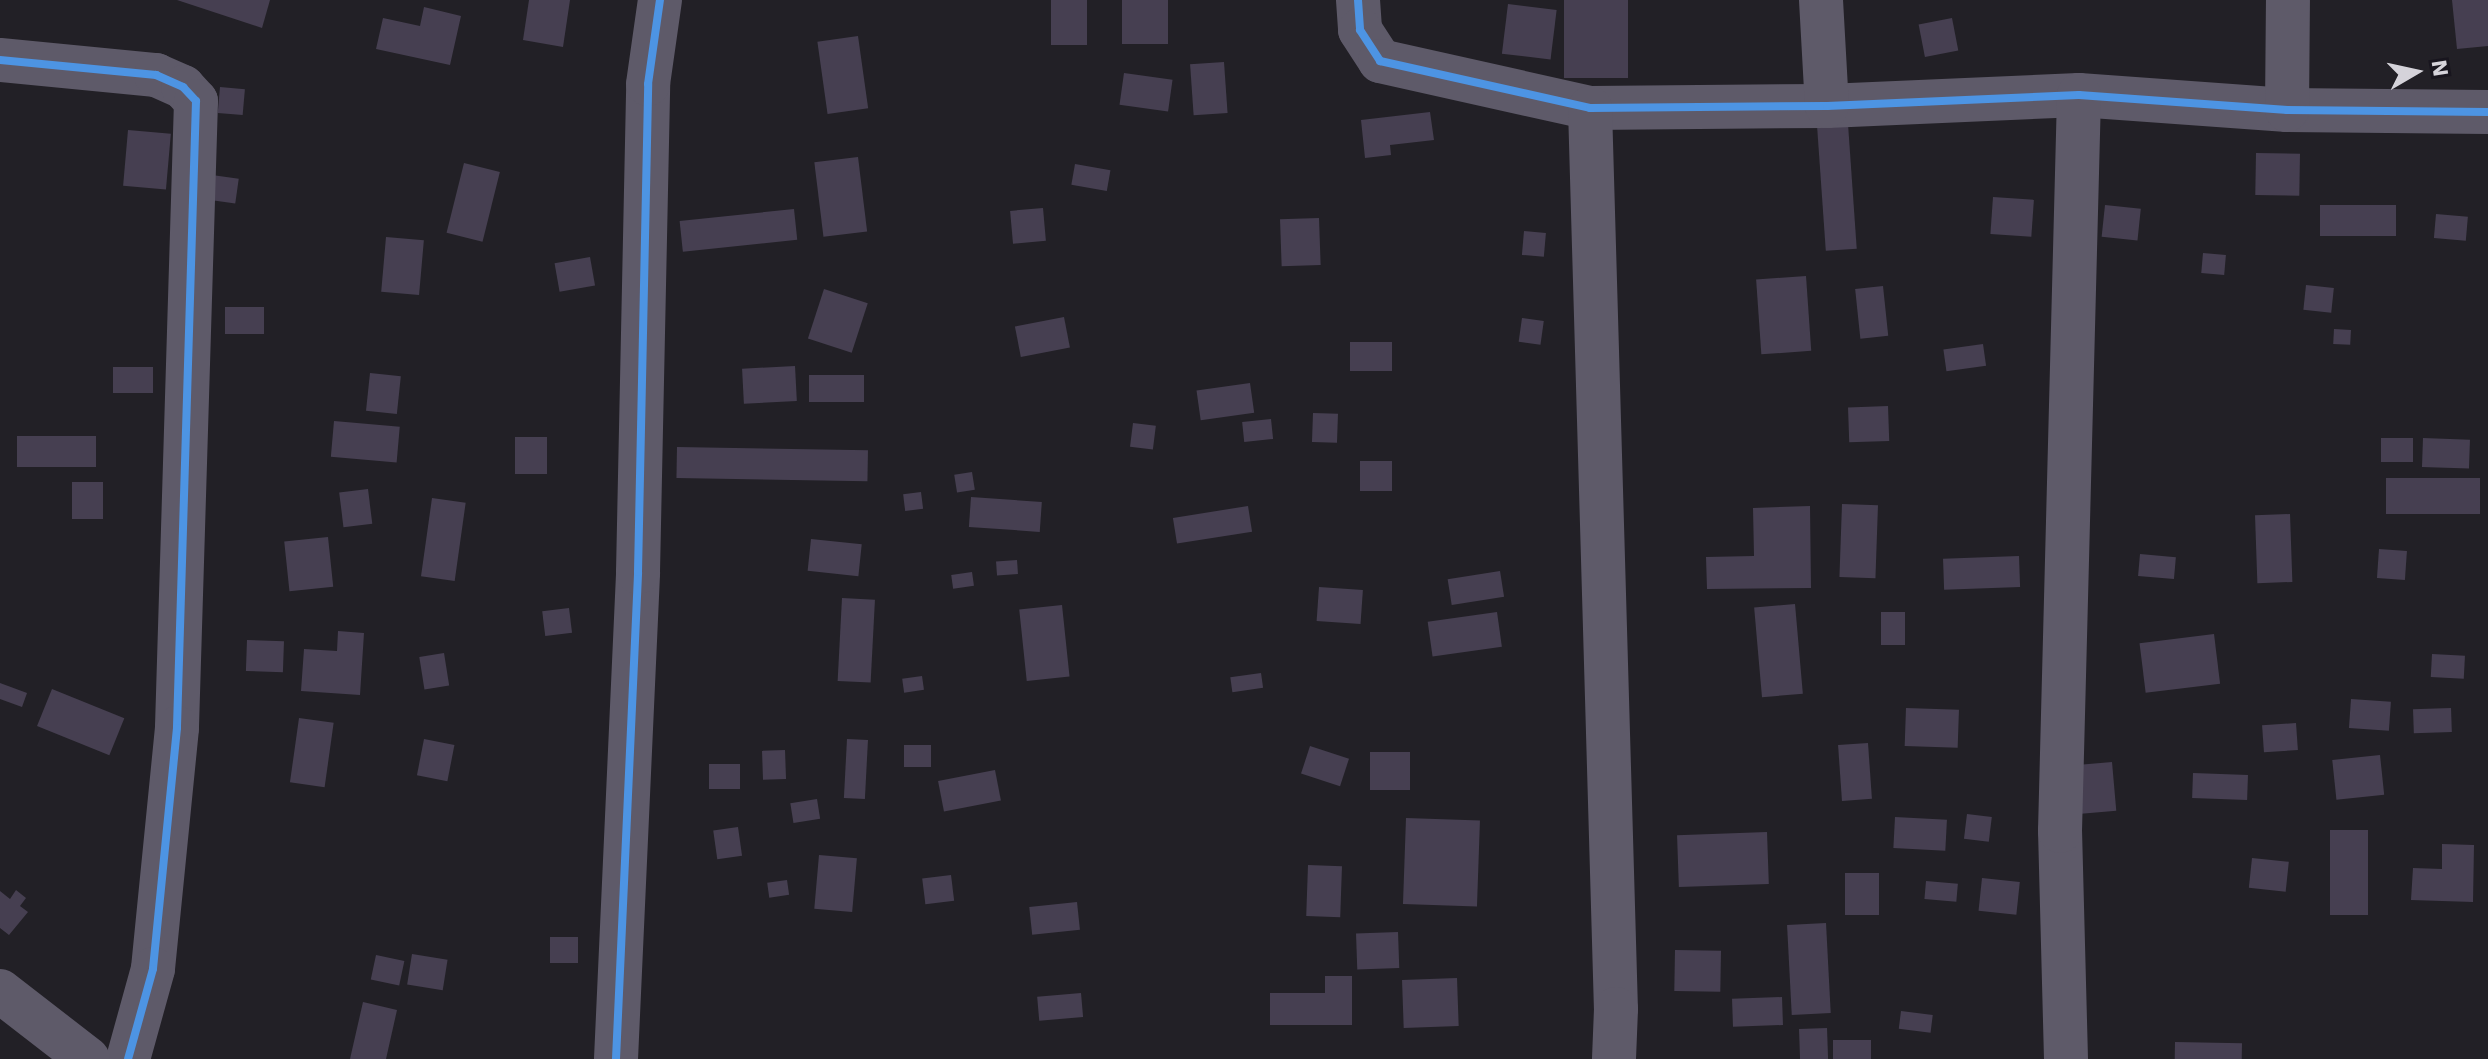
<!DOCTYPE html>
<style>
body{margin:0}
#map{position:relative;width:2488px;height:1059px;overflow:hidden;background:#222026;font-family:"Work Sans",sans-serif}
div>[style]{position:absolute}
.building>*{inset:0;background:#463f51;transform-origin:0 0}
.minor>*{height:44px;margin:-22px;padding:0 22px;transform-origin:22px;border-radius:22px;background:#5e5a69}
.cycleway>*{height:8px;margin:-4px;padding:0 4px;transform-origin:4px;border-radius:4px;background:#4d94e3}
span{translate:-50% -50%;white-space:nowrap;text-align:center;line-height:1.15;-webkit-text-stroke:7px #18151e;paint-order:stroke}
.north{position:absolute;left:2376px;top:32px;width:80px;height:80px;-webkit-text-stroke:6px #18151e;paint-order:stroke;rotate:81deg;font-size:22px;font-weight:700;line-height:32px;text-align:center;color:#d5d3da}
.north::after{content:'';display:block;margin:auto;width:28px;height:36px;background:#d5d3da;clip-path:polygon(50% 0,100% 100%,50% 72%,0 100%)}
</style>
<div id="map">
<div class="building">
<i style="clip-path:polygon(177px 0,270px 0,262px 28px)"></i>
<i style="clip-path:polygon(529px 0,570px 0,563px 47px,523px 40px)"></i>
<i style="left:1051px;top:0;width:36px;height:45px"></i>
<i style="left:1122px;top:0;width:46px;height:44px"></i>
<i style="left:1564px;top:0;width:64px;height:78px"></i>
<i style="clip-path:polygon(2452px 0,2488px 0,2488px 46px,2457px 49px)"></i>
<i style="left:1508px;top:4px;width:49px;height:50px;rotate:7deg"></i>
<i style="clip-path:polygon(424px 7px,461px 16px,450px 65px,376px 49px,383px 18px,420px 26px)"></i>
<i style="left:1952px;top:18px;width:33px;height:34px;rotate:79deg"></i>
<i style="left:858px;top:36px;width:73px;height:41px;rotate:82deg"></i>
<i style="left:1224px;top:62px;width:51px;height:34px;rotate:86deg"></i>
<i style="left:1124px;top:73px;width:49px;height:32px;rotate:8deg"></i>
<i style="left:220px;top:87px;width:25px;height:26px;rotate:5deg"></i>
<i style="clip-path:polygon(1430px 112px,1434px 140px,1390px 145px,1391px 155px,1365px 158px,1361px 120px)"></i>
<i style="left:1848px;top:124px;width:125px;height:31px;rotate:86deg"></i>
<i style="left:128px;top:130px;width:43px;height:56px;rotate:5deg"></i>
<i style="left:2256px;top:153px;width:44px;height:42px;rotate:1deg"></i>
<i style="left:858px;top:157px;width:75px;height:44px;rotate:83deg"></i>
<i style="left:464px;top:163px;width:37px;height:72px;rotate:14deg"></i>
<i style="left:1075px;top:164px;width:36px;height:21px;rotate:10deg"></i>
<i style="left:212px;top:175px;width:27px;height:25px;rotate:8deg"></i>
<i style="left:1993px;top:197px;width:41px;height:37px;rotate:4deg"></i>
<i style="left:2105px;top:205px;width:36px;height:32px;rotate:6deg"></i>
<i style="left:2396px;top:205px;width:31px;height:76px;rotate:90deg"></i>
<i style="left:1043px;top:208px;width:33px;height:33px;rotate:85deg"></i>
<i style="left:794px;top:209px;width:31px;height:115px;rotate:84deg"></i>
<i style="left:2436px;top:214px;width:32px;height:24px;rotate:5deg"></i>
<i style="left:1319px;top:218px;width:47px;height:39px;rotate:88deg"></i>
<i style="left:1524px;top:231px;width:22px;height:24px;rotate:5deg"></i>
<i style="left:386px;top:237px;width:38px;height:55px;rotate:5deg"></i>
<i style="left:2203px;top:253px;width:23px;height:20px;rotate:5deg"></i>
<i style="left:590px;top:257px;width:29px;height:36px;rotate:80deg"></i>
<i style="left:1806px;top:276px;width:75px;height:50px;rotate:86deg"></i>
<i style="left:2306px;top:285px;width:28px;height:25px;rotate:6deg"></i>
<i style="left:1883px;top:286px;width:50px;height:28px;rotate:84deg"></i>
<i style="left:824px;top:289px;width:46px;height:52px;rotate:18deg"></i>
<i style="left:225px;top:307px;width:39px;height:27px"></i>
<i style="left:1064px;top:317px;width:31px;height:50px;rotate:79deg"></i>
<i style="left:1522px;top:318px;width:22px;height:24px;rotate:8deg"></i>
<i style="left:2334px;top:329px;width:17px;height:15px;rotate:3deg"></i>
<i style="left:1350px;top:342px;width:42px;height:29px"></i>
<i style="left:1983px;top:344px;width:22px;height:40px;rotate:82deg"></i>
<i style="left:795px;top:366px;width:35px;height:53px;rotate:87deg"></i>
<i style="left:113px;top:367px;width:40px;height:26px"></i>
<i style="left:370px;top:373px;width:31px;height:38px;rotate:6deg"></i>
<i style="left:809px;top:375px;width:55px;height:27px"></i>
<i style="left:1250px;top:383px;width:30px;height:54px;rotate:82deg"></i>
<i style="left:1888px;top:406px;width:35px;height:40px;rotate:88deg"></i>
<i style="left:1313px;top:413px;width:25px;height:29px;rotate:2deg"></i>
<i style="left:1271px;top:419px;width:20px;height:29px;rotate:84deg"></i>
<i style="left:334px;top:421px;width:66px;height:36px;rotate:5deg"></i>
<i style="left:1133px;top:423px;width:23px;height:24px;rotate:7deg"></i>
<i style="left:17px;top:436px;width:79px;height:31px"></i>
<i style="left:515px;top:437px;width:32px;height:37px"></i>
<i style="left:2413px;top:438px;width:24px;height:32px;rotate:90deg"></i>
<i style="left:2423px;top:438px;width:47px;height:29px;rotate:2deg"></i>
<i style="left:677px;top:447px;width:191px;height:31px;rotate:1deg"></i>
<i style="left:1360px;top:461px;width:32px;height:30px"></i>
<i style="left:972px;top:472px;width:18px;height:18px;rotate:81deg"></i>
<i style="left:2480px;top:478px;width:36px;height:94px;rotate:90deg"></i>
<i style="left:72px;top:482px;width:31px;height:37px"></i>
<i style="left:368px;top:489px;width:35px;height:29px;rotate:83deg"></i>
<i style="left:921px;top:492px;width:17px;height:18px;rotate:83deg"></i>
<i style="left:971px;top:497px;width:71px;height:30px;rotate:4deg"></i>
<i style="left:432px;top:498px;width:34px;height:79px;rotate:8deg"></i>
<i style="left:1842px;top:504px;width:36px;height:73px;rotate:2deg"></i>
<i style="left:1248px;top:506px;width:26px;height:76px;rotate:81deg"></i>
<i style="clip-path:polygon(1810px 506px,1811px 588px,1707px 589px,1706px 557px,1754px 556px,1753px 508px)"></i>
<i style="left:2290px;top:514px;width:68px;height:35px;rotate:88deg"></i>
<i style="left:328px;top:537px;width:50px;height:44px;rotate:84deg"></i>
<i style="left:811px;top:539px;width:51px;height:32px;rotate:6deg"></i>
<i style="left:2379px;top:549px;width:28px;height:29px;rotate:4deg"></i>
<i style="left:2140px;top:554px;width:36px;height:22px;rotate:5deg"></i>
<i style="left:2019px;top:556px;width:31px;height:76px;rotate:88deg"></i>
<i style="left:1017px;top:560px;width:14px;height:21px;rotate:86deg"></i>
<i style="left:1500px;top:571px;width:26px;height:53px;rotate:81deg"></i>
<i style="left:972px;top:572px;width:14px;height:21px;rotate:82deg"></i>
<i style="left:1319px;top:587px;width:44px;height:34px;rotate:4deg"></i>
<i style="left:842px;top:598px;width:33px;height:83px;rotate:3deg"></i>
<i style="left:1795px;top:604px;width:90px;height:41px;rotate:85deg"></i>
<i style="left:1062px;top:605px;width:72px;height:43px;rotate:84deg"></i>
<i style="left:569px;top:608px;width:25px;height:27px;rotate:83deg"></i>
<i style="left:1497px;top:612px;width:35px;height:70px;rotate:82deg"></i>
<i style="left:1881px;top:612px;width:24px;height:33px"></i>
<i style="clip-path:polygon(338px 631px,364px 633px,360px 695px,301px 691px,304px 649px,337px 651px)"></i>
<i style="left:2214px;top:634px;width:50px;height:75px;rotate:83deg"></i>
<i style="left:247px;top:640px;width:37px;height:31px;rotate:2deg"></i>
<i style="left:444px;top:653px;width:33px;height:25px;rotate:81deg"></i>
<i style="left:2432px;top:654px;width:33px;height:23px;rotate:3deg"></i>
<i style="left:1261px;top:673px;width:15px;height:31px;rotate:82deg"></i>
<i style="left:922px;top:676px;width:14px;height:20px;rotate:82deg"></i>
<i style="clip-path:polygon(0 683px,27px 693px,22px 707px,0 699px)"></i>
<i style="left:52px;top:689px;width:78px;height:40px;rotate:22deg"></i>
<i style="left:2351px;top:699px;width:40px;height:29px;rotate:4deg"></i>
<i style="left:1906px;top:708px;width:53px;height:38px;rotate:2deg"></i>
<i style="left:2451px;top:708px;width:24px;height:38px;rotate:88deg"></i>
<i style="left:299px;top:718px;width:35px;height:65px;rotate:8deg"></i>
<i style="left:2296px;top:723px;width:27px;height:34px;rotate:86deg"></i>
<i style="left:424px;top:739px;width:31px;height:37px;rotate:11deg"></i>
<i style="left:847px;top:739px;width:21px;height:59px;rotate:3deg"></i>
<i style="left:1868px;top:743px;width:56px;height:30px;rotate:86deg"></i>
<i style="left:904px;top:745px;width:27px;height:22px"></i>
<i style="left:1310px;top:746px;width:41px;height:29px;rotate:18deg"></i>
<i style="left:785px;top:750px;width:29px;height:23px;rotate:88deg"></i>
<i style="left:1370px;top:752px;width:40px;height:38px"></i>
<i style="left:2380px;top:755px;width:40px;height:48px;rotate:84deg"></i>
<i style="left:2112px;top:762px;width:49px;height:35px;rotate:85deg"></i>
<i style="left:709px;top:764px;width:31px;height:25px"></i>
<i style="left:995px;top:770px;width:31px;height:58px;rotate:79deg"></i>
<i style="left:2193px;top:773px;width:55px;height:25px;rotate:2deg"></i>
<i style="left:817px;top:799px;width:20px;height:27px;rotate:81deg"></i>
<i style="left:1967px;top:814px;width:25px;height:25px;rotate:7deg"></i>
<i style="left:1895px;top:817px;width:52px;height:31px;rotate:3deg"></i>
<i style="left:1406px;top:818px;width:74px;height:86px;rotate:2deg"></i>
<i style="left:738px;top:827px;width:29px;height:25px;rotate:82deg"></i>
<i style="left:2330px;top:830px;width:38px;height:85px"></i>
<i style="left:1767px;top:832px;width:52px;height:90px;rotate:88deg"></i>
<i style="clip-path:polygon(2442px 844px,2474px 845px,2473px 902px,2411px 900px,2413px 868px,2442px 869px)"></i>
<i style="left:819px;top:855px;width:38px;height:54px;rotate:5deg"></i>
<i style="left:2252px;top:858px;width:37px;height:30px;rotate:6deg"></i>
<i style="left:1308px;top:865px;width:34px;height:51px;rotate:2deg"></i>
<i style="left:1879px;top:873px;width:42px;height:34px;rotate:90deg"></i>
<i style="left:951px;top:875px;width:26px;height:29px;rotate:83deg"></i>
<i style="left:1982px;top:878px;width:38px;height:33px;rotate:6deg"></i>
<i style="left:787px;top:880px;width:15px;height:20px;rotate:82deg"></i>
<i style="left:1926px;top:881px;width:32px;height:18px;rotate:5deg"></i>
<i style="clip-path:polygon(16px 890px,26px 898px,20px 906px,28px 912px,9px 935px,0 928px,0 891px,10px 899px)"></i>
<i style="left:1077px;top:902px;width:28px;height:48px;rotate:84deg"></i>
<i style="left:1826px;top:923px;width:90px;height:39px;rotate:87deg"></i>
<i style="left:1398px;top:932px;width:36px;height:42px;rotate:88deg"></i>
<i style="left:550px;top:937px;width:28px;height:26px"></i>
<i style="left:1675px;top:950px;width:46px;height:41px;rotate:1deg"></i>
<i style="left:412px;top:954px;width:36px;height:31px;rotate:9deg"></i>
<i style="left:376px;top:955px;width:29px;height:25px;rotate:12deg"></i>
<i style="clip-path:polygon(1325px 976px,1352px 976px,1352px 1025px,1270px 1025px,1270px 993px,1325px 993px)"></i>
<i style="left:1457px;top:978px;width:48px;height:55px;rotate:88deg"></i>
<i style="left:1081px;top:993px;width:24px;height:44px;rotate:85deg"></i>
<i style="left:1782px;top:997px;width:28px;height:50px;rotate:88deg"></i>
<i style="clip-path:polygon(363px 1002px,397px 1010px,386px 1059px,350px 1059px)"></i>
<i style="left:1901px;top:1011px;width:32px;height:18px;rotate:7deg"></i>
<i style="left:1827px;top:1028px;width:31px;height:28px;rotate:88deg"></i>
<i style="left:1871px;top:1040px;width:19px;height:38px;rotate:90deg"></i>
<i style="left:2175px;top:1042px;width:67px;height:17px;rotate:1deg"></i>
</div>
<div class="minor">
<i style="left:1358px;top:0;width:30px;rotate:86deg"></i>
<i style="left:1360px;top:30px;width:37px;rotate:57deg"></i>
<i style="left:1380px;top:61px;width:215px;rotate:12.6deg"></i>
<i style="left:1590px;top:108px;width:237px;rotate:-0.5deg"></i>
<i style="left:1827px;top:106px;width:252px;rotate:-2.5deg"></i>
<i style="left:2079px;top:95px;width:209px;rotate:4.1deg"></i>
<i style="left:2287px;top:110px;width:201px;rotate:0.6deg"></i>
<i style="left:1821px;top:0;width:106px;rotate:86.8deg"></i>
<i style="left:0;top:60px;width:157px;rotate:5.5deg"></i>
<i style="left:156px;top:75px;width:30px;rotate:24deg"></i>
<i style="left:183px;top:87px;width:19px;rotate:47deg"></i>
<i style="left:196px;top:101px;width:627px;rotate:91.74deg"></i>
<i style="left:177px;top:728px;width:242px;rotate:95.7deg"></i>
<i style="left:153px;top:969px;width:93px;rotate:105.5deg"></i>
<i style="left:1590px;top:108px;width:901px;rotate:88.35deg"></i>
<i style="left:1616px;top:1009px;width:50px;rotate:92.3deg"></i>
<i style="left:2287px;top:110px;width:110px;rotate:-89.5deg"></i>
<i style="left:0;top:991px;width:111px;rotate:37.7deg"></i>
<i style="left:616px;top:1059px;width:487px;rotate:-87.4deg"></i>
<i style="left:638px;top:572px;width:488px;rotate:-88.8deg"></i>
<i style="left:648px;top:84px;width:85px;rotate:-81.9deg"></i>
<i style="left:2066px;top:1059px;width:228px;rotate:-91.5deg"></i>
<i style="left:2060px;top:831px;width:736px;rotate:-88.52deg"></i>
</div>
<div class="cycleway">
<i style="left:1358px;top:0;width:30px;rotate:86deg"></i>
<i style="left:1360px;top:30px;width:37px;rotate:57deg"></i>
<i style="left:1380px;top:61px;width:215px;rotate:12.6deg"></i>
<i style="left:1590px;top:108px;width:237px;rotate:-0.5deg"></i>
<i style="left:1827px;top:106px;width:252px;rotate:-2.5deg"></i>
<i style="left:2079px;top:95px;width:209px;rotate:4.1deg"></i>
<i style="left:2287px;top:110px;width:201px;rotate:0.6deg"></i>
<i style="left:0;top:60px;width:157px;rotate:5.5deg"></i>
<i style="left:156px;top:75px;width:30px;rotate:24deg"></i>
<i style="left:183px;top:87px;width:19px;rotate:47deg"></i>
<i style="left:196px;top:101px;width:627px;rotate:91.74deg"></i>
<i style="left:177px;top:728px;width:242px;rotate:95.7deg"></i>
<i style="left:153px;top:969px;width:93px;rotate:105.5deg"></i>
<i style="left:616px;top:1059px;width:487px;rotate:-87.4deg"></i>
<i style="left:638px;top:572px;width:488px;rotate:-88.8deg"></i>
<i style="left:648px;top:84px;width:85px;rotate:-81.9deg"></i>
</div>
<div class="north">N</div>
</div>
